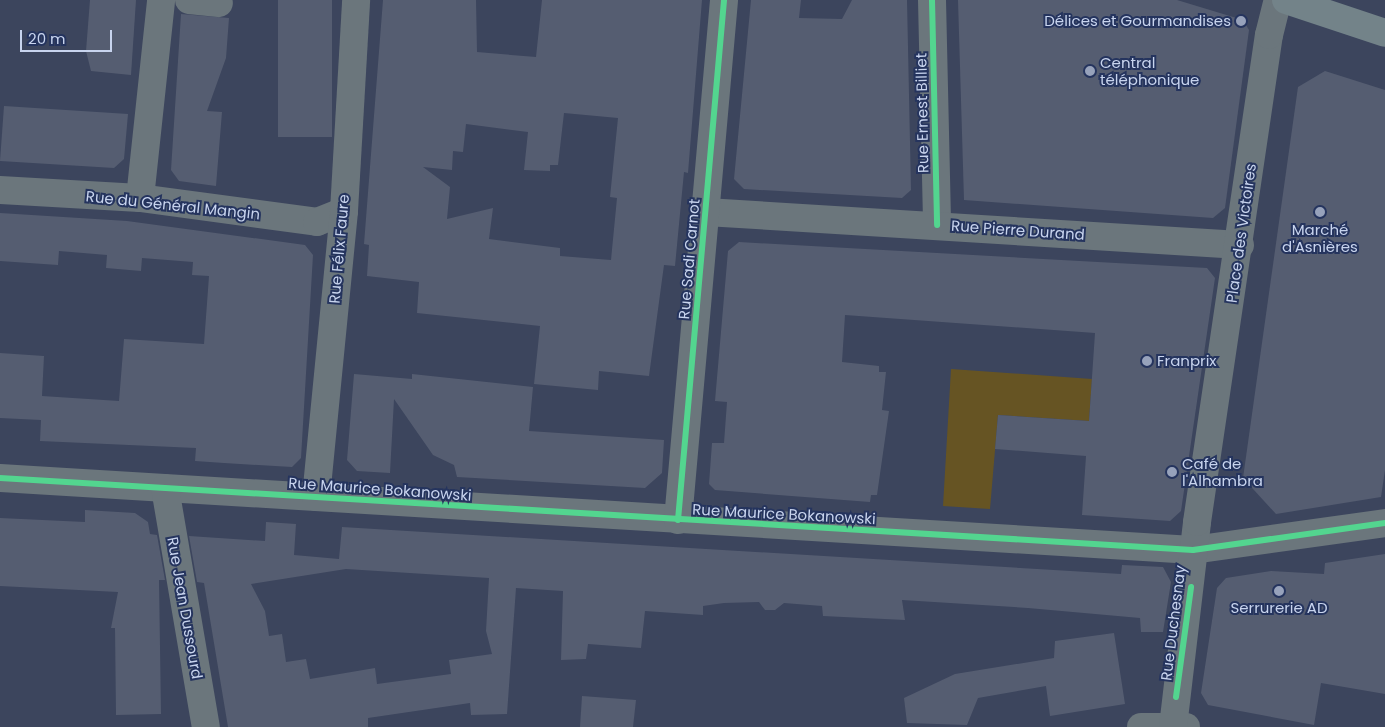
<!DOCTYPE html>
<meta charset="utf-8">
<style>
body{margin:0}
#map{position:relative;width:1385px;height:727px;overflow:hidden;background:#3c455d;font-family:Poppins,sans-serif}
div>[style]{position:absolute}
.green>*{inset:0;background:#665423}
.building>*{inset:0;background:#555d71;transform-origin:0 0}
.minor>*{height:28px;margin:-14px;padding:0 14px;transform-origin:14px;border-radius:14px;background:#6b767c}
.major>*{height:28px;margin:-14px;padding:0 14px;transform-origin:14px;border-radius:14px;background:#738389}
.cycleway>*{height:6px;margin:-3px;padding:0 3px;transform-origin:3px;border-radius:3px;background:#53d58f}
.dots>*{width:14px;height:14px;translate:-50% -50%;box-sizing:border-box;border:2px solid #25345e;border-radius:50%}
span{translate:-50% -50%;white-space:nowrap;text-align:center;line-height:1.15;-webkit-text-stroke:4px #25345e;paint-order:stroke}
.poi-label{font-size:15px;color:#c8d4ee}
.right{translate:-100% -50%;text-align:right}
.left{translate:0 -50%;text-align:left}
.street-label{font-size:15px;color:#c8d4ee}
.scale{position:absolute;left:20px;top:30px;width:92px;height:22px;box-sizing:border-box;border:2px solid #c8d4ee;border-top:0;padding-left:6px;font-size:15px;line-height:18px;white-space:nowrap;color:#c8d4ee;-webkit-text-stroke:4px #25345e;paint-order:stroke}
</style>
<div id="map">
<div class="green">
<i style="clip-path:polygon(951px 369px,1092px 379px,1089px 421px,998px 415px,990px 509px,943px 506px)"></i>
</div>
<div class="building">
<i style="clip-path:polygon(90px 0,136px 0,131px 75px,91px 71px,86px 51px)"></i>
<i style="left:278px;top:0;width:54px;height:137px"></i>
<i style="clip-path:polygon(evenodd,383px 0,476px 0,477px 52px,536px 57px,542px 0,702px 0,688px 173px,684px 172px,675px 266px,664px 265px,649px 376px,599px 371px,598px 390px,534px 384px,540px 326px,417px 313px,419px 282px,367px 276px,369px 245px,364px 244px,383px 0,564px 113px,618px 118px,610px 197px,617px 198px,611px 260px,560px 256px,560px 248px,489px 239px,493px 208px,447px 219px,450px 187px,423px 167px,452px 170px,453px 151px,463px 152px,466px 124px,528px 132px,524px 170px,550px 171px,550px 165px,558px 165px,564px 113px)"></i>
<i style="clip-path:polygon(751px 0,801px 0,799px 18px,842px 19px,852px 0,907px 0,911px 190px,902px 198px,744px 189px,734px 179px)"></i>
<i style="clip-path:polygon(958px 0,1177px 0,1243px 20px,1249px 30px,1225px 208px,1213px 218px,964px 200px)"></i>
<i style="clip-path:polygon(181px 14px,229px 18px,226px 58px,207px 111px,222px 112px,216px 186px,179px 181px,171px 170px)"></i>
<i style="clip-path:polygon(1325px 71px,1385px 90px,1385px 470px,1381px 497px,1276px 514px,1243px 478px,1298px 87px)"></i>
<i style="clip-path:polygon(4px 106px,128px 114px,124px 159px,114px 168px,0 161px)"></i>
<i style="clip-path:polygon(0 213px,127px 221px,305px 245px,313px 255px,301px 458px,292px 467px,224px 463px,195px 461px,196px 448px,40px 441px,41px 420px,0 418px,0 353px,44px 356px,42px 396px,119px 401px,124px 339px,204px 344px,209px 276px,192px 275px,193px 262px,142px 258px,141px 271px,106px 268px,107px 255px,59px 251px,58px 265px,0 261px)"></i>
<i style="clip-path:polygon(739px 242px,1207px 268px,1215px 278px,1181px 511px,1170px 521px,1082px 515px,1086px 456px,995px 449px,998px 415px,1089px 421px,1095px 333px,845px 315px,842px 362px,879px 366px,879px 372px,886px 372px,882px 410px,889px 411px,877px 495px,871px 495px,870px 502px,715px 490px,709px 484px,712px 443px,724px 443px,727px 402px,715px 401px,728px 251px)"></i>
<i style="clip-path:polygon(354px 374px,412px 379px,412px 374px,533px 387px,529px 431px,664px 440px,662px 473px,645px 488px,457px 477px,454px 465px,433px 455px,394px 399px,390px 473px,357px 471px,347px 460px)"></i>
<i style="clip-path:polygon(85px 510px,135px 513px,148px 522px,150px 534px,157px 535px,165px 580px,159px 580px,161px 714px,116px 715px,115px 628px,111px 628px,118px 592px,0 586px,0 518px,85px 522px)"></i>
<i style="clip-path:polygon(evenodd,266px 522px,296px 524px,294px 555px,339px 559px,342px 527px,1121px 574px,1122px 565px,1163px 567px,1171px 582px,1163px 632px,1141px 632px,1140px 618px,1028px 608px,902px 600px,905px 620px,823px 616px,822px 606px,784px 603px,775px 610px,765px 610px,759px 602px,724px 603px,703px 606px,703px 615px,645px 611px,641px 648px,588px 644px,586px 659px,561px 660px,563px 591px,516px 588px,507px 714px,471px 715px,470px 703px,368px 718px,368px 727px,228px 727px,204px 583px,197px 582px,189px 536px,265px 541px,266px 522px,346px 569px,489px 578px,486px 631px,492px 654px,449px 660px,451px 674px,377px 684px,375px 668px,310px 679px,306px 659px,286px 662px,282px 634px,269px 636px,265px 611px,251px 584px,346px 569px)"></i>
<i style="clip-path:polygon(1385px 554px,1385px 694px,1321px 683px,1314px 725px,1208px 705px,1201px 693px,1217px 588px,1226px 578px,1271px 571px,1324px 574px,1325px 563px)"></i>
<i style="clip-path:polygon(1114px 633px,1125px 704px,1050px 716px,1046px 686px,978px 698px,967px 725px,907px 723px,904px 698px,955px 674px,1054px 658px,1055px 641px)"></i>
<i style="clip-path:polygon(582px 696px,636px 700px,633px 727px,580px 727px)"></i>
</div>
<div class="minor">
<i style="left:189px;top:0;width:30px;rotate:6deg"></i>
<i style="left:932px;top:0;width:225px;rotate:88.7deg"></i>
<i style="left:0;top:190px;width:140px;rotate:3.3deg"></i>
<i style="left:140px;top:198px;width:179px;rotate:7.7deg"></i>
<i style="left:317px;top:222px;width:29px;rotate:-22deg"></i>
<i style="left:140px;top:198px;width:199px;rotate:-83.9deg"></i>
<i style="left:706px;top:212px;width:535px;rotate:3.54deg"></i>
<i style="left:0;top:478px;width:1195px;rotate:3.45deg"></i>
<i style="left:1193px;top:550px;width:194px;rotate:-8deg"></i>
<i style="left:165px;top:488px;width:242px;rotate:80.3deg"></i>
<i style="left:316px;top:497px;width:287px;rotate:-84.4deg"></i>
<i style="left:344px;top:211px;width:211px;rotate:-86.7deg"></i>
<i style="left:678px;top:520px;width:522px;rotate:-84.94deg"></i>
<i style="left:1141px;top:727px;width:45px"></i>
<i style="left:1173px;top:727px;width:206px;rotate:-83.3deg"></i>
<i style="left:1197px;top:522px;width:492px;rotate:-81.6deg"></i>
<i style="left:1269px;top:35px;width:36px;rotate:-76deg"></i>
</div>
<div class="major">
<i style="left:1286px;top:0;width:104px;rotate:18.4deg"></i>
</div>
<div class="cycleway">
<i style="left:932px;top:0;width:225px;rotate:88.7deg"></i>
<i style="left:0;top:478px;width:1195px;rotate:3.45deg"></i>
<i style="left:1193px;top:550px;width:194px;rotate:-8deg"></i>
<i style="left:678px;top:520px;width:522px;rotate:-84.94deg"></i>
<i style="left:1176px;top:697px;width:111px;rotate:-82.2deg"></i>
</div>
<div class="dots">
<i style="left:1241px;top:21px;background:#97a2bb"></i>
<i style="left:1090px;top:71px;background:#97a2bb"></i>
<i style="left:1320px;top:212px;background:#97a2bb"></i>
<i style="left:1147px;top:361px;background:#97a2bb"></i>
<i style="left:1172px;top:472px;background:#97a2bb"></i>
<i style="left:1279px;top:591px;background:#97a2bb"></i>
</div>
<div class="poi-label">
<span class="right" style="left:1231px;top:21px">Délices et Gourmandises</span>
<span class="left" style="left:1100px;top:71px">Central<br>téléphonique</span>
<span style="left:1320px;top:238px">Marché<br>d'Asnières</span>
<span class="left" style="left:1157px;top:361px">Franprix</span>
<span class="left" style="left:1182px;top:472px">Café de<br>l'Alhambra</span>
<span style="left:1279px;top:608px">Serrurerie AD</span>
</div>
<div class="street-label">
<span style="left:922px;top:113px;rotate:-91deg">Rue Ernest Billiet</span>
<span style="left:173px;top:205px;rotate:6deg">Rue du Général Mangin</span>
<span style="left:1018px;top:230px;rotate:4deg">Rue Pierre Durand</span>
<span style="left:1241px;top:233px;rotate:-82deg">Place des Victoires</span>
<span style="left:339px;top:249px;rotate:-85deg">Rue Félix Faure</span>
<span style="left:689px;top:259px;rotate:-85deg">Rue Sadi Carnot</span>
<span style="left:380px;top:489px;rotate:4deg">Rue Maurice Bokanowski</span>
<span style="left:784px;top:514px;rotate:3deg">Rue Maurice Bokanowski</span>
<span style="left:185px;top:608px;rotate:80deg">Rue Jean Dussourd</span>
<span style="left:1173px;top:623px;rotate:-83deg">Rue Duchesnay</span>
</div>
<div class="scale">20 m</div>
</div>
